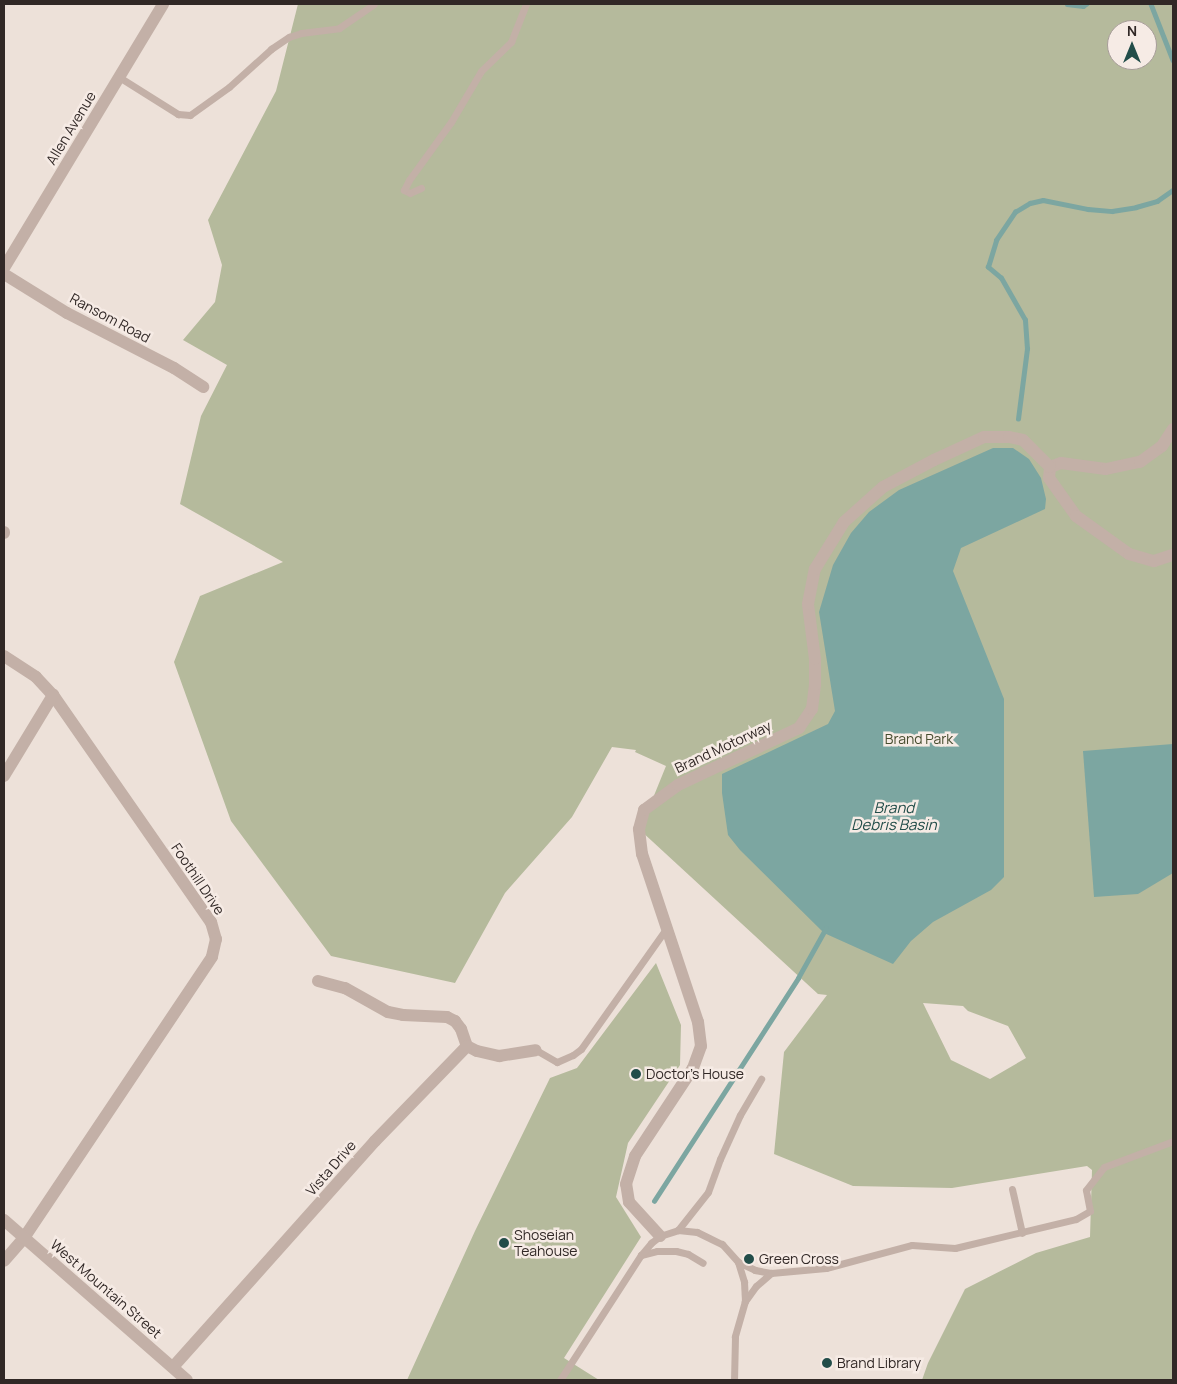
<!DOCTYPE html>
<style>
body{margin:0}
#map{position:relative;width:1177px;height:1384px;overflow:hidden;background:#ede1d9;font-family:Manrope,sans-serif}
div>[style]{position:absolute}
.green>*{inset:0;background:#b5ba9c}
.water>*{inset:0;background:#7ca6a1}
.stream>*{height:4.5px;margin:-2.25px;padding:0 2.25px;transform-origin:2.25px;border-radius:2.25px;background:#7ca6a1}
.service>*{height:7px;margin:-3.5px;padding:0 3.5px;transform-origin:3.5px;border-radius:3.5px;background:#c3b0a7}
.minor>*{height:12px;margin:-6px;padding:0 6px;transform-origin:6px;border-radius:6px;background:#c3b0a7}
.dots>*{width:14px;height:14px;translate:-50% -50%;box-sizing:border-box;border:2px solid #f6ebe5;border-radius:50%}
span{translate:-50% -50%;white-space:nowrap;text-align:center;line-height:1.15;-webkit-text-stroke:5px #f6ebe5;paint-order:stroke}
.street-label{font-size:14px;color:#312826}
.park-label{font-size:14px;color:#464c2e}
.poi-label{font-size:14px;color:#312826}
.left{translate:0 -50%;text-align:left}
.water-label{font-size:15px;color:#224d49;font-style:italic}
.frame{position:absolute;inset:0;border:5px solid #312826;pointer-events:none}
.north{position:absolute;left:1107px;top:20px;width:50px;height:50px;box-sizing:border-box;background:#f6ebe5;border:1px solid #a79d99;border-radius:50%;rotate:0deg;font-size:14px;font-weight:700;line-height:20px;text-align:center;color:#312826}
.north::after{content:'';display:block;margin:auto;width:18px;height:22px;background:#224d49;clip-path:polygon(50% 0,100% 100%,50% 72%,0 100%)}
</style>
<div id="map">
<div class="green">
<i style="clip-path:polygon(evenodd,298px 4px,1173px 4px,1173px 1380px,922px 1380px,928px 1363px,965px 1289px,1036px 1253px,1090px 1237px,1092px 1170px,1087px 1166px,952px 1188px,853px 1186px,774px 1154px,784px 1052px,827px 995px,818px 994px,640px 830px,666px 766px,635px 752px,636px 750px,612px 747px,572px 817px,505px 893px,455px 983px,331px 956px,231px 821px,174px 662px,200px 596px,283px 562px,180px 504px,201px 416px,227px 365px,183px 340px,215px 302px,222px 265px,208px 220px,276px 91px,298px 4px,1117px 30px,1147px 30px,1147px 60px,1117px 60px,1117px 30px,298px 4px,923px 1003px,963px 1006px,968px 1011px,1008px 1026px,1026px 1058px,990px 1079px,951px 1060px,923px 1003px)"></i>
<i style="clip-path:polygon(656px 963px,681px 1025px,680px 1065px,628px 1143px,616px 1197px,641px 1237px,564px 1358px,599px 1380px,407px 1380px,475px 1231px,550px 1078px,577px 1068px)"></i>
</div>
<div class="water">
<i style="clip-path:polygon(993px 448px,1013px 448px,1029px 459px,1041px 478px,1046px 499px,1045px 509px,961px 548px,953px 571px,1004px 699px,1004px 877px,991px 890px,933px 922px,911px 941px,893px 964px,824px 933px,740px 850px,728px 835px,722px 793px,722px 774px,828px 724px,835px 711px,819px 612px,833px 565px,851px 533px,869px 512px,899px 490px)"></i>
<i style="clip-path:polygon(1173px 744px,1173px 873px,1138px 894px,1094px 897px,1083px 751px)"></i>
</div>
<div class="stream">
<i style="left:1067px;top:4px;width:16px;rotate:7deg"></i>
<i style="left:1083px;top:6px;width:4px;rotate:-34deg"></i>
<i style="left:1151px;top:4px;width:60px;rotate:68.6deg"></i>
<i style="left:1018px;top:419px;width:71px;rotate:-82.7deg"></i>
<i style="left:1027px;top:349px;width:29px;rotate:-94deg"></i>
<i style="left:1025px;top:320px;width:48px;rotate:-119.7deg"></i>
<i style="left:1001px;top:278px;width:17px;rotate:-140deg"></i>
<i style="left:988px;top:267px;width:28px;rotate:-73deg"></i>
<i style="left:996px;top:240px;width:34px;rotate:-56deg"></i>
<i style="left:1015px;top:212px;width:17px;rotate:-31deg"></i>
<i style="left:1030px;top:203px;width:13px;rotate:-13deg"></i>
<i style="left:1043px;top:200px;width:46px;rotate:11.3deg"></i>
<i style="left:1088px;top:209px;width:24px;rotate:5deg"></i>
<i style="left:1112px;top:211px;width:24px;rotate:-9deg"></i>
<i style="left:1136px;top:207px;width:22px;rotate:-16deg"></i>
<i style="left:1157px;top:201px;width:19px;rotate:-35deg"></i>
<i style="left:654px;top:1201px;width:265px;rotate:-57.1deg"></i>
<i style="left:798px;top:978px;width:57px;rotate:-60.8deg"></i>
</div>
<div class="service">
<i style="left:119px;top:77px;width:70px;rotate:32.1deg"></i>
<i style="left:178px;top:114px;width:12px;rotate:5deg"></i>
<i style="left:190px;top:115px;width:48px;rotate:-35.7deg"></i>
<i style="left:229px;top:87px;width:57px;rotate:-42.1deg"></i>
<i style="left:271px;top:49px;width:22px;rotate:-34deg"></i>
<i style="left:289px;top:37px;width:13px;rotate:-18deg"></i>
<i style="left:301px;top:33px;width:38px;rotate:-7deg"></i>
<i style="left:339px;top:28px;width:42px;rotate:-34.4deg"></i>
<i style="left:421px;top:188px;width:12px;rotate:156deg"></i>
<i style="left:410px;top:193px;width:7px;rotate:-153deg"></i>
<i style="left:404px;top:190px;width:11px;rotate:-63deg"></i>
<i style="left:409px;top:180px;width:72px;rotate:-54.1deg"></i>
<i style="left:451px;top:122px;width:59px;rotate:-59.5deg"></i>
<i style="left:481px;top:71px;width:42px;rotate:-44deg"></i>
<i style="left:511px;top:42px;width:41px;rotate:-68.5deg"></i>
<i style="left:536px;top:1050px;width:24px;rotate:30deg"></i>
<i style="left:557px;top:1062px;width:17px;rotate:-24deg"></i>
<i style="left:573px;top:1055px;width:10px;rotate:-37deg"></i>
<i style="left:581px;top:1049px;width:147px;rotate:-54.7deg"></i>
<i style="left:1012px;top:1189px;width:45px;rotate:77.2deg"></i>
<i style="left:678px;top:1230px;width:48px;rotate:-51.7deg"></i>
<i style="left:708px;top:1192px;width:35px;rotate:-70deg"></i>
<i style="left:720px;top:1159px;width:48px;rotate:-65.6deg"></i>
<i style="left:740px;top:1115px;width:42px;rotate:-59.7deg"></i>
<i style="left:641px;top:1255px;width:16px;rotate:-14deg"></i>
<i style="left:657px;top:1251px;width:19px"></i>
<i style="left:676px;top:1251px;width:12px;rotate:14deg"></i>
<i style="left:688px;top:1254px;width:17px;rotate:31deg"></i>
<i style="left:738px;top:1262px;width:19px;rotate:25deg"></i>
<i style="left:755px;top:1270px;width:16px;rotate:11deg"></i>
<i style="left:771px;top:1273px;width:20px;rotate:139deg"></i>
<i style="left:756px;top:1286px;width:19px;rotate:126deg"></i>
<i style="left:771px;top:1273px;width:55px;rotate:-5.2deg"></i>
<i style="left:826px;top:1268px;width:89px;rotate:-15deg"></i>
<i style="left:912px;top:1245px;width:43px;rotate:4deg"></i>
<i style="left:955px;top:1248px;width:124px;rotate:-13.5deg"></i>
<i style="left:1076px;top:1219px;width:16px;rotate:-30deg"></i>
<i style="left:1090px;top:1211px;width:21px;rotate:-101deg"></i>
<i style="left:1086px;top:1190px;width:29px;rotate:-52deg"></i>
<i style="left:1104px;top:1167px;width:74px;rotate:-20.6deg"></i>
<i style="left:560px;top:1380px;width:149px;rotate:-57.1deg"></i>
<i style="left:641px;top:1255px;width:16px;rotate:-50deg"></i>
<i style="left:651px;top:1243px;width:11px;rotate:-38deg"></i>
<i style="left:660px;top:1236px;width:19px;rotate:-18deg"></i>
<i style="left:678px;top:1230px;width:19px;rotate:6deg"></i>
<i style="left:697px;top:1232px;width:28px;rotate:26deg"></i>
<i style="left:722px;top:1244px;width:24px;rotate:48deg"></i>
<i style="left:738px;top:1262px;width:21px;rotate:73deg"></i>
<i style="left:744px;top:1282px;width:19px;rotate:87deg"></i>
<i style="left:745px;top:1301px;width:37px;rotate:106deg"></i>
<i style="left:735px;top:1337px;width:43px;rotate:91.3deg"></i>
</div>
<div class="minor">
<i style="left:4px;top:268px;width:308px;rotate:-58.9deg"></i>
<i style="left:4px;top:274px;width:74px;rotate:31.8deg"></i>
<i style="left:67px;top:313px;width:120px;rotate:27.2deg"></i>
<i style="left:174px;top:368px;width:35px;rotate:33deg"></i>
<i style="left:1050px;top:467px;width:11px;rotate:95deg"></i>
<i style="left:1049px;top:478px;width:47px;rotate:54.6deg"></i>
<i style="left:1076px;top:516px;width:65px;rotate:35.6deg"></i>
<i style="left:1129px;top:554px;width:26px;rotate:16deg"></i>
<i style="left:1154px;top:561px;width:20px;rotate:-18deg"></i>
<i style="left:1050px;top:467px;width:12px;rotate:-20deg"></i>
<i style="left:1061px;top:463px;width:45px;rotate:7.6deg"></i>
<i style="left:1106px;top:469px;width:35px;rotate:-12deg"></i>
<i style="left:1140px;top:462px;width:27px;rotate:-36deg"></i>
<i style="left:1162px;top:446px;width:20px;rotate:-57deg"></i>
<i style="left:4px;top:532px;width:1px;rotate:90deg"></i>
<i style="left:4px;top:656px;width:38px;rotate:33deg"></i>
<i style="left:36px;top:677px;width:25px;rotate:47deg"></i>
<i style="left:53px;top:695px;width:277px;rotate:55.2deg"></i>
<i style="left:211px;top:922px;width:18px;rotate:74deg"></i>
<i style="left:216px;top:939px;width:18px;rotate:103deg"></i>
<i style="left:212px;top:957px;width:338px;rotate:123.8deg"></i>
<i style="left:24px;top:1238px;width:30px;rotate:131deg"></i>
<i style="left:4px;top:776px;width:95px;rotate:-58.8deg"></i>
<i style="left:318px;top:981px;width:28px;rotate:15deg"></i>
<i style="left:345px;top:988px;width:49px;rotate:29.2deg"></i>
<i style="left:388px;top:1012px;width:15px;rotate:11deg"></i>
<i style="left:403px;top:1015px;width:44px;rotate:2.6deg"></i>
<i style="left:447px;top:1017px;width:9px;rotate:27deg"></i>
<i style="left:455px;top:1021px;width:10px;rotate:53deg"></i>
<i style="left:461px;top:1029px;width:18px;rotate:71deg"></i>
<i style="left:467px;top:1046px;width:11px;rotate:27deg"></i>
<i style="left:477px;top:1051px;width:23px;rotate:13deg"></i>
<i style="left:499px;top:1056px;width:37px;rotate:-9deg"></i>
<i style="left:4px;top:1220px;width:243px;rotate:41.2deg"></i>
<i style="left:660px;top:1236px;width:46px;rotate:-132.4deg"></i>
<i style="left:629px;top:1202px;width:18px;rotate:-99deg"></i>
<i style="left:626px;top:1184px;width:29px;rotate:-72deg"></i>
<i style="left:635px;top:1156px;width:105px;rotate:-56.6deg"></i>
<i style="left:693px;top:1068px;width:23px;rotate:-70deg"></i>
<i style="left:701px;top:1046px;width:24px;rotate:-97deg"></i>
<i style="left:698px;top:1022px;width:177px;rotate:-108.4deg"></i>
<i style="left:642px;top:854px;width:25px;rotate:-97deg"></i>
<i style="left:639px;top:829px;width:20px;rotate:-75deg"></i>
<i style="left:644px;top:810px;width:42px;rotate:-36.3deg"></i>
<i style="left:678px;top:785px;width:134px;rotate:-25.2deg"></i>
<i style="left:799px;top:728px;width:23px;rotate:-56deg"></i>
<i style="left:812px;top:709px;width:24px;rotate:-83deg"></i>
<i style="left:815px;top:685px;width:26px;rotate:-90deg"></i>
<i style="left:815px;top:659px;width:55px;rotate:-97.3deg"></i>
<i style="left:808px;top:604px;width:36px;rotate:-79deg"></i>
<i style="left:815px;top:569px;width:55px;rotate:-58.3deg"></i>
<i style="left:844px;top:522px;width:52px;rotate:-41.9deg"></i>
<i style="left:883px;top:487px;width:58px;rotate:-27.9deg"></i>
<i style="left:934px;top:460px;width:55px;rotate:-24.7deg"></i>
<i style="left:984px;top:437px;width:25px"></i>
<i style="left:1009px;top:437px;width:14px;rotate:12deg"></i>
<i style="left:1023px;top:440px;width:38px;rotate:45deg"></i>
<i style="left:173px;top:1367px;width:303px;rotate:-48.2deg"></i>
<i style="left:375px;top:1141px;width:132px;rotate:-45.9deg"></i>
</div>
<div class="dots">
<i style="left:636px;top:1074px;background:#224d49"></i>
<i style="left:504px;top:1243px;background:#224d49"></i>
<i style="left:749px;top:1259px;background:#224d49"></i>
<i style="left:827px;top:1363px;background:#224d49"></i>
</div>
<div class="street-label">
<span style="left:71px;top:128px;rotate:-59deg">Allen Avenue</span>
<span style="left:110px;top:318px;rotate:28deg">Ransom Road</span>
<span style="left:723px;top:747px;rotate:-25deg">Brand Motorway</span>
<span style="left:198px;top:879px;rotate:56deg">Foothill Drive</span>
<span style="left:331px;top:1168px;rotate:-49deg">Vista Drive</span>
<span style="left:106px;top:1289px;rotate:41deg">West Mountain Street</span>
</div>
<div class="park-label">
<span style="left:919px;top:739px">Brand Park</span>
</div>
<div class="poi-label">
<span class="left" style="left:646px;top:1074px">Doctor's House</span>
<span class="left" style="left:514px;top:1243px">Shoseian<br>Teahouse</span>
<span class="left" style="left:759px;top:1259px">Green Cross</span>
<span class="left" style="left:837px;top:1363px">Brand Library</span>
</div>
<div class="water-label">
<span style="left:894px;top:816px">Brand<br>Debris Basin</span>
</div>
<div class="frame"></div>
<div class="north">N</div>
</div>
